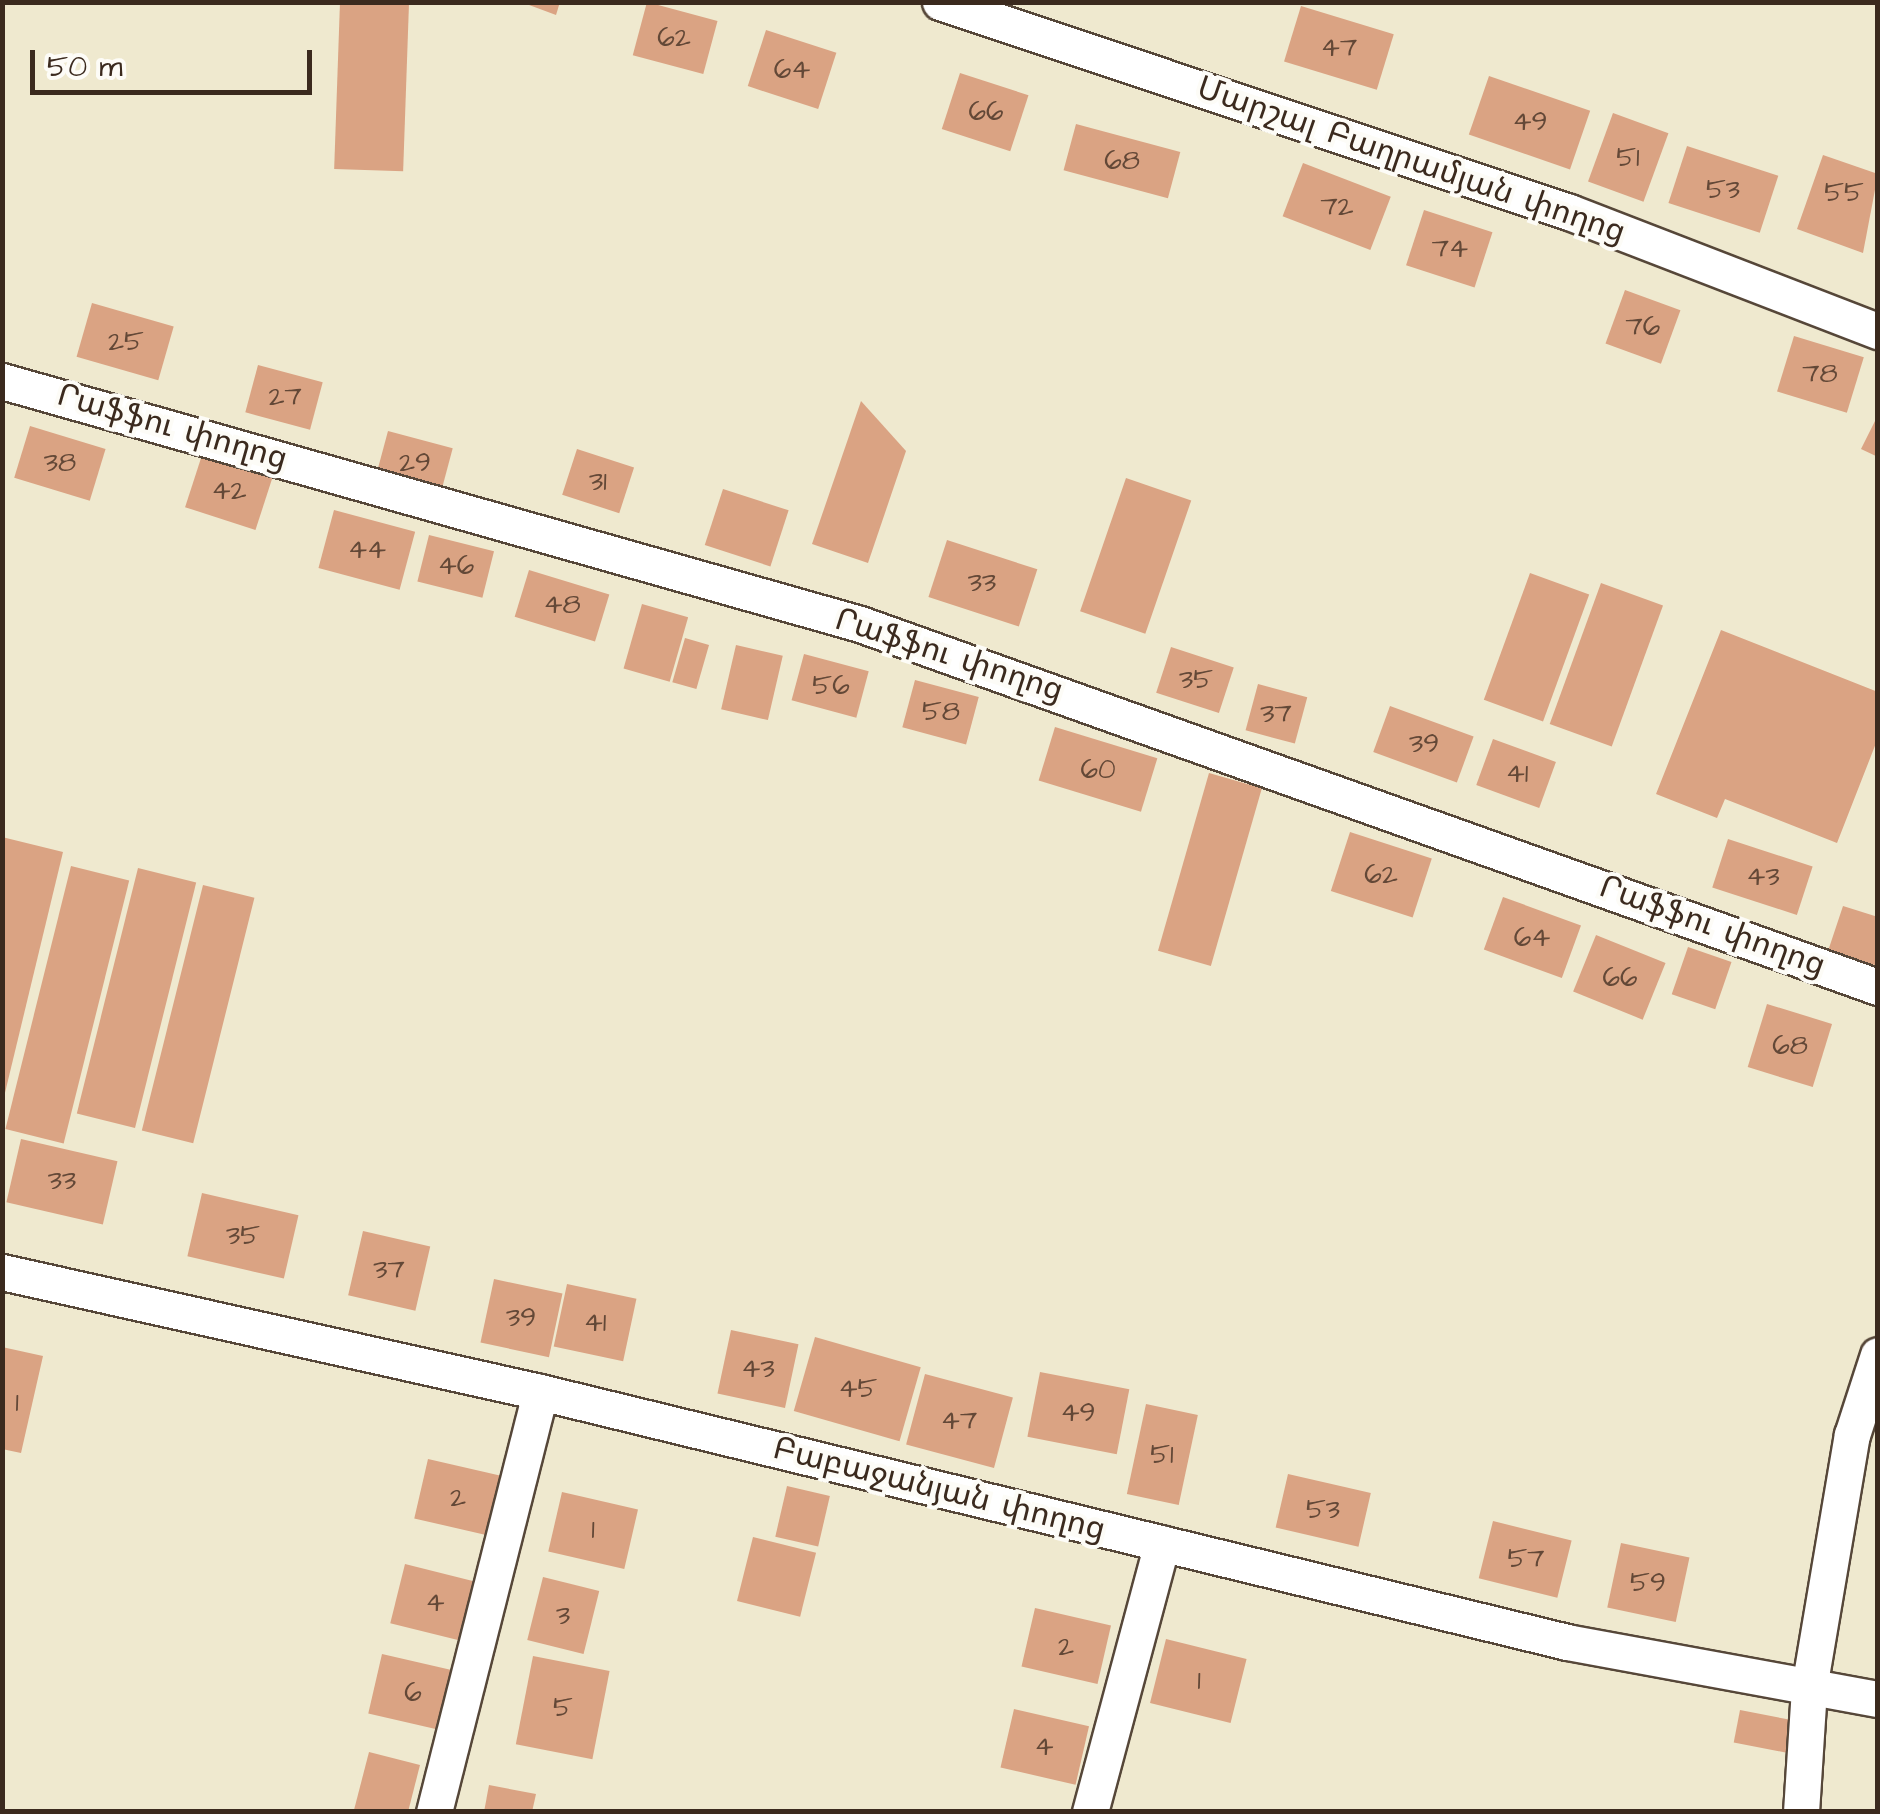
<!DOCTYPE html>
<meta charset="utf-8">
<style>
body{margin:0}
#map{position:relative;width:1880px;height:1814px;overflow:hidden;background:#efe9cf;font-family:"Architects Daughter","Noto Sans Armenian",sans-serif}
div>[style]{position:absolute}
.building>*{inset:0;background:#daa383;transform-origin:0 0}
.roads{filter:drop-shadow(2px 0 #564739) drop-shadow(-2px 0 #564739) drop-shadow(0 2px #564739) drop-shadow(0 -2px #564739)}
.street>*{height:35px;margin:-17.5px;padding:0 17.5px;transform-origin:17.5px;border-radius:17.5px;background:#fff}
span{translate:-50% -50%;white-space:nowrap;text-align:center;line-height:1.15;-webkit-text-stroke:8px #fdfcf7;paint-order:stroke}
.number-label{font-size:28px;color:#634837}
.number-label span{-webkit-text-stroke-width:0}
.street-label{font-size:32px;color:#3b2a1e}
.frame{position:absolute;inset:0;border:5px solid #3b2a1e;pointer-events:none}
.scale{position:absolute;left:30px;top:50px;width:282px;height:45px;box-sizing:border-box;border:5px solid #3b2a1e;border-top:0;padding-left:12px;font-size:30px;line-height:35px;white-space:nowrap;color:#3b2a1e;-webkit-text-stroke:8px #fdfcf7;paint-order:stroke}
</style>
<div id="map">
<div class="building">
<i style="left:340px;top:2px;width:69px;height:167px;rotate:2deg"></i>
<i style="clip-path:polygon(521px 2px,560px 2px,556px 15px)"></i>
<i style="left:647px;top:2px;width:73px;height:55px;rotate:15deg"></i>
<i style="left:1301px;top:6px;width:97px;height:58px;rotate:17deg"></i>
<i style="left:766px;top:30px;width:74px;height:59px;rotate:18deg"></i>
<i style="left:960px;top:73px;width:72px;height:59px;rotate:18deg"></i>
<i style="left:1489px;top:76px;width:107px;height:62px;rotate:19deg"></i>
<i style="left:1613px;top:113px;width:59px;height:73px;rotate:20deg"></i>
<i style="left:1076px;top:124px;width:108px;height:48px;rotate:15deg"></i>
<i style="left:1687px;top:146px;width:96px;height:60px;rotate:18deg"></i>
<i style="clip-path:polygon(1823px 155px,1878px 174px,1863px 253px,1797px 229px)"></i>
<i style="left:1303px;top:163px;width:94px;height:57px;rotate:21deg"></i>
<i style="left:1424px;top:210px;width:72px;height:58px;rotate:18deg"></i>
<i style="left:1625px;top:290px;width:59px;height:57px;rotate:20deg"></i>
<i style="left:92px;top:303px;width:85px;height:56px;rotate:16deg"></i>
<i style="left:1794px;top:336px;width:73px;height:58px;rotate:17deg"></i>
<i style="left:258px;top:365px;width:67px;height:49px;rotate:15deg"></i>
<i style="clip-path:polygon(861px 401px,906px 451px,868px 563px,812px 544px)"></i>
<i style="clip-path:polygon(1878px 415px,1878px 457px,1861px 449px)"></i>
<i style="left:30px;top:426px;width:79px;height:54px;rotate:17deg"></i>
<i style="left:388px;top:431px;width:67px;height:48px;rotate:15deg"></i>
<i style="left:577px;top:449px;width:60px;height:48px;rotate:18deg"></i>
<i style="left:203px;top:452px;width:74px;height:58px;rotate:18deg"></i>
<i style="left:1126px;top:478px;width:69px;height:141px;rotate:19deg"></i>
<i style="left:723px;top:489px;width:69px;height:59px;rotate:18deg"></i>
<i style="left:334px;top:510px;width:84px;height:60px;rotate:15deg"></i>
<i style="left:429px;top:535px;width:67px;height:48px;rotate:14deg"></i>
<i style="left:947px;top:540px;width:95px;height:60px;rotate:18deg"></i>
<i style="left:529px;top:570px;width:84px;height:49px;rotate:17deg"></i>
<i style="left:1530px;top:573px;width:63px;height:135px;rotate:20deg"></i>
<i style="left:1601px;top:583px;width:66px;height:150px;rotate:20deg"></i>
<i style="left:642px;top:604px;width:48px;height:67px;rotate:16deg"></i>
<i style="clip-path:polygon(1721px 630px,1878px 692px,1878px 738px,1837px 843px,1725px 799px,1717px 818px,1656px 794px)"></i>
<i style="left:685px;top:638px;width:25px;height:46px;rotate:16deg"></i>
<i style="left:736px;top:645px;width:48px;height:66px;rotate:13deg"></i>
<i style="left:1171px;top:647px;width:66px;height:48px;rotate:18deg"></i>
<i style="left:804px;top:654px;width:67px;height:48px;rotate:15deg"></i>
<i style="left:915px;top:680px;width:66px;height:49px;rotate:15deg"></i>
<i style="left:1258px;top:684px;width:51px;height:48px;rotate:15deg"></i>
<i style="left:1390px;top:706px;width:89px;height:49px;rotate:20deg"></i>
<i style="left:1055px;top:727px;width:107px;height:56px;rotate:17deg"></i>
<i style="left:1493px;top:739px;width:67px;height:49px;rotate:20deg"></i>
<i style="left:1209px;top:773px;width:55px;height:185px;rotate:16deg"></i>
<i style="left:1350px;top:832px;width:86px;height:62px;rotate:18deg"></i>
<i style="clip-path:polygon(2px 837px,63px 852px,4px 1097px,2px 1096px)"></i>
<i style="left:1728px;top:839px;width:89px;height:51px;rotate:18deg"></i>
<i style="left:71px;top:866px;width:60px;height:271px;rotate:14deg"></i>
<i style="left:138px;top:868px;width:60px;height:253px;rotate:14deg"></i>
<i style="left:203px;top:885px;width:53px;height:253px;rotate:14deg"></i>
<i style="left:1503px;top:897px;width:83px;height:56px;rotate:20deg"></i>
<i style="clip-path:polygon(1843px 906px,1878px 917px,1878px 966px,1828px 951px)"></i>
<i style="left:1596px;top:935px;width:75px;height:61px;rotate:22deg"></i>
<i style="left:1688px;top:947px;width:46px;height:50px;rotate:19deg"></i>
<i style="left:1767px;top:1004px;width:68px;height:66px;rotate:17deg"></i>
<i style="left:21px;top:1139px;width:99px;height:65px;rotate:13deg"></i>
<i style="left:202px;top:1193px;width:99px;height:65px;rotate:13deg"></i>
<i style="left:363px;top:1231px;width:69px;height:66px;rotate:13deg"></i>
<i style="left:494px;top:1279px;width:70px;height:65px;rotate:12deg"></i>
<i style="left:567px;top:1284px;width:71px;height:64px;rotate:12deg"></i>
<i style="left:731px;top:1330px;width:69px;height:65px;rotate:12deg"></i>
<i style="left:815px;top:1337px;width:110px;height:77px;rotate:16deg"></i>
<i style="clip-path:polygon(2px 1347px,43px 1356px,21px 1453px,2px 1449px)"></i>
<i style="left:1040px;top:1372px;width:91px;height:66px;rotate:11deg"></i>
<i style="left:925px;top:1374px;width:91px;height:73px;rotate:15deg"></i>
<i style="left:1146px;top:1404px;width:53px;height:92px;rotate:12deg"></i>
<i style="left:428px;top:1459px;width:77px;height:61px;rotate:13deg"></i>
<i style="left:1288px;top:1474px;width:85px;height:55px;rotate:13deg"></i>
<i style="left:787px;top:1486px;width:44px;height:52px;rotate:13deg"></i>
<i style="left:562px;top:1492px;width:78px;height:61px;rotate:13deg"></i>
<i style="left:1493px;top:1521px;width:81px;height:59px;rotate:14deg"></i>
<i style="left:753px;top:1537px;width:65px;height:66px;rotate:14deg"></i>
<i style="left:1621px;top:1543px;width:70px;height:66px;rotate:12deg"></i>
<i style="left:405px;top:1564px;width:77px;height:61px;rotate:14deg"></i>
<i style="left:543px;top:1577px;width:58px;height:65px;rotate:14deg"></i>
<i style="left:1035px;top:1608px;width:78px;height:60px;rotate:13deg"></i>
<i style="left:1166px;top:1639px;width:83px;height:66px;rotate:14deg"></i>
<i style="left:382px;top:1654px;width:78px;height:61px;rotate:13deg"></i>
<i style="left:533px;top:1656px;width:78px;height:90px;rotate:11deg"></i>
<i style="left:1014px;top:1709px;width:77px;height:60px;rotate:13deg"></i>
<i style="left:1740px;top:1710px;width:54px;height:33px;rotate:11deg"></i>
<i style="clip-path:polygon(369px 1752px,420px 1765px,408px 1812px,354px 1810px)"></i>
<i style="clip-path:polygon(489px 1785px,536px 1794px,532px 1812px,484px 1812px)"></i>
</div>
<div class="roads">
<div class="street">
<i style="left:940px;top:2px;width:663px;rotate:18.46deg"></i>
<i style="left:1569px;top:212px;width:331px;rotate:21.1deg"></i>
<i style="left:2px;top:381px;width:892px;rotate:15.81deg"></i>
<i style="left:860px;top:624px;width:1081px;rotate:19.63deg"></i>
<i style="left:2px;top:1272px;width:551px;rotate:12.57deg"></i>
<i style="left:540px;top:1392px;width:1057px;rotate:13.68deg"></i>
<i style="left:1567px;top:1642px;width:316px;rotate:10.4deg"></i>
<i style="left:434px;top:1812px;width:433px;rotate:-75.8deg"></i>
<i style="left:1090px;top:1812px;width:278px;rotate:-75deg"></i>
<i style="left:1801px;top:1812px;width:124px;rotate:-86.3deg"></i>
<i style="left:1809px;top:1688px;width:257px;rotate:-80.4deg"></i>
<i style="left:1852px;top:1435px;width:84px;rotate:-72deg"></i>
</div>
</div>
<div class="number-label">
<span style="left:674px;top:38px">62</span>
<span style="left:1339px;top:48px">47</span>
<span style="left:792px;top:70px">64</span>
<span style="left:986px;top:112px">66</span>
<span style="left:1530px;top:122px">49</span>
<span style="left:1628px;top:158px">51</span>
<span style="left:1122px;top:161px">68</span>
<span style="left:1723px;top:190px">53</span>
<span style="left:1844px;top:193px">55</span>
<span style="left:1337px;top:207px">72</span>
<span style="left:1450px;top:249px">74</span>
<span style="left:1643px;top:327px">76</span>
<span style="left:126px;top:342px">25</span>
<span style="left:1820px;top:374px">78</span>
<span style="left:285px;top:397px">27</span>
<span style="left:60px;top:463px">38</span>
<span style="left:415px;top:463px">29</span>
<span style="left:598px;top:482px">31</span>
<span style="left:229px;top:491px">42</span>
<span style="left:367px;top:550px">44</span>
<span style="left:456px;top:566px">46</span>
<span style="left:982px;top:583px">33</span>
<span style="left:562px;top:605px">48</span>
<span style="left:1196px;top:680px">35</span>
<span style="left:831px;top:686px">56</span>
<span style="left:941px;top:712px">58</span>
<span style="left:1276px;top:714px">37</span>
<span style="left:1424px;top:744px">39</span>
<span style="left:1098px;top:770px">60</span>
<span style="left:1517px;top:774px">41</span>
<span style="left:1381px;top:875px">62</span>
<span style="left:1763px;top:877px">43</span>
<span style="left:1532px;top:938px">64</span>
<span style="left:1620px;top:978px">66</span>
<span style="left:1790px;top:1046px">68</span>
<span style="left:62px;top:1181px">33</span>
<span style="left:243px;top:1236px">35</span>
<span style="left:389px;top:1270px">37</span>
<span style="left:521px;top:1318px">39</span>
<span style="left:595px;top:1323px">41</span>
<span style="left:758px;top:1369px">43</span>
<span style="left:858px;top:1389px">45</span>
<span style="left:17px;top:1403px">1</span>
<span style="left:1078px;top:1413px">49</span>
<span style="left:959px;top:1421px">47</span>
<span style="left:1162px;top:1455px">51</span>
<span style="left:458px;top:1498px">2</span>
<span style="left:1323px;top:1510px">53</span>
<span style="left:593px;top:1530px">1</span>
<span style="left:1526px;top:1559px">57</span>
<span style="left:1648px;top:1583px">59</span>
<span style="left:435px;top:1603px">4</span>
<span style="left:563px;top:1616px">3</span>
<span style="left:1066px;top:1647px">2</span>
<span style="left:1199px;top:1681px">1</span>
<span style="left:413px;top:1693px">6</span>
<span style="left:563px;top:1708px">5</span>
<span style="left:1044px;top:1747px">4</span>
</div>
<div class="street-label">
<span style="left:1411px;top:161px;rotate:19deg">Մարշալ Բաղրամյան փողոց</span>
<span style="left:172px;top:428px;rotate:16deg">Րաֆֆու փողոց</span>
<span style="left:949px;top:656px;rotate:18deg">Րաֆֆու փողոց</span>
<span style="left:1712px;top:927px;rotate:20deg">Րաֆֆու փողոց</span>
<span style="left:939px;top:1490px;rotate:14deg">Բաբաջանյան փողոց</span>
</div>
<div class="frame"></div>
<div class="scale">50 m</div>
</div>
